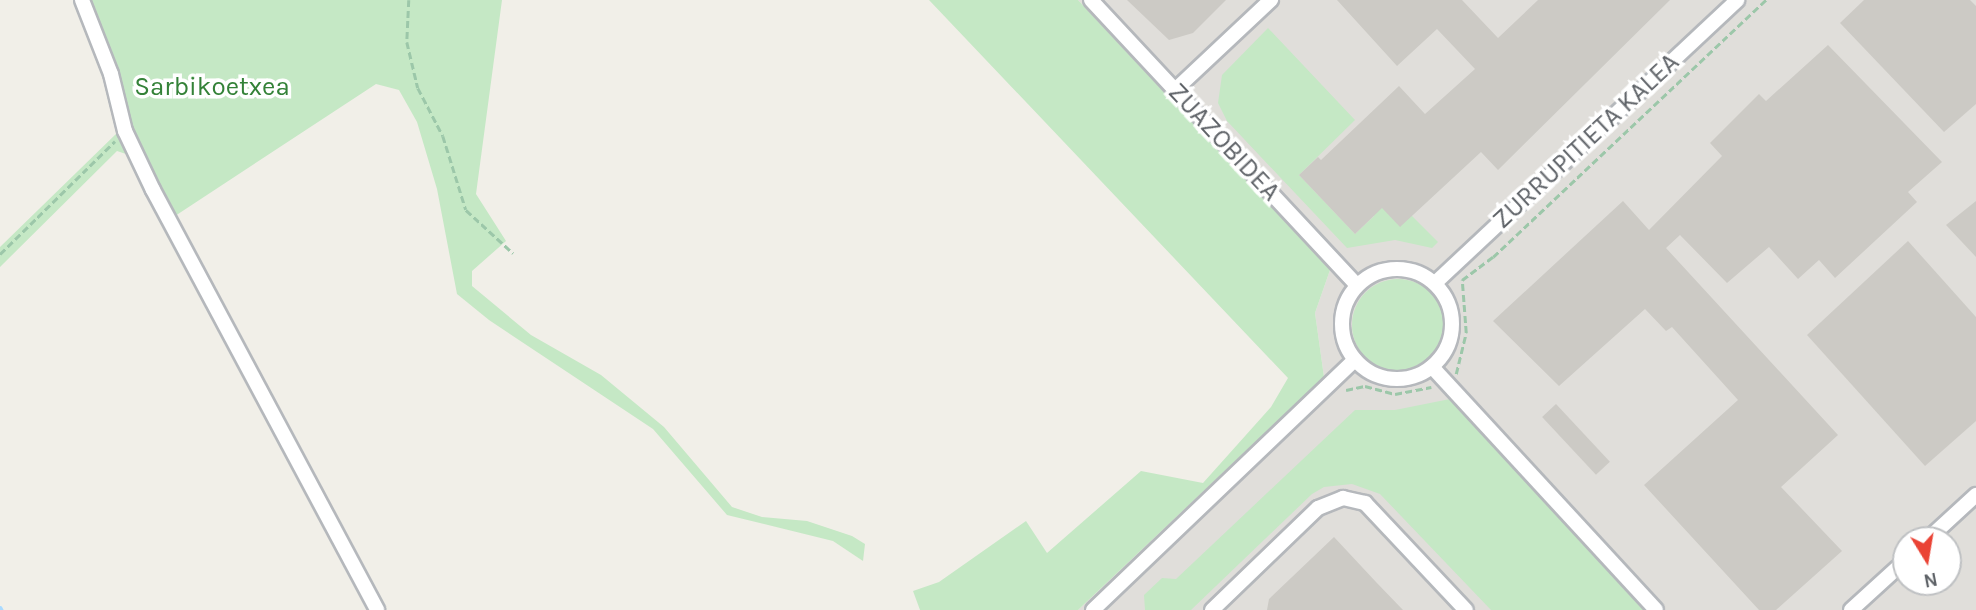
<!DOCTYPE html>
<style>
body{margin:0}
#map{position:relative;width:1976px;height:610px;overflow:hidden;background:#f1efe8;font-family:Karla,sans-serif}
div>[style]{position:absolute}
.industrial>*{inset:0;background:#e0deda}
.green>*{inset:0;background:#c5e8c5}
.round{border-radius:50%}
.stream>*{height:4.5px;margin:-2.25px;padding:0 2.25px;transform-origin:2.25px;border-radius:2.25px;background:#aadaff}
.building>*{inset:0;background:#cccac5;transform-origin:0 0}
.path>*{height:2.5px;margin-top:-1.25px;transform-origin:0;background:repeating-linear-gradient(90deg,#9cc7a9 0 7px,transparent 0 10.5px)}
.roads{filter:drop-shadow(2px 0 #b5b8bc) drop-shadow(-2px 0 #b5b8bc) drop-shadow(0 2px #b5b8bc) drop-shadow(0 -2px #b5b8bc)}
.minor>*{height:14px;margin:-7px;padding:0 7px;transform-origin:7px;border-radius:7px;background:#fff}
.minor>.ring{margin:-7px;padding:0;box-sizing:content-box;background:none;border:14px solid #fff;border-radius:50%}
span{translate:-50% -50%;white-space:nowrap;text-align:center;line-height:1.15;-webkit-text-stroke:7px #fff;paint-order:stroke}
.park-label{font-size:26px;color:#348238}
.street-label{font-size:26px;color:#5f6368}
.north{position:absolute;left:1892px;top:526px;width:70px;height:70px;box-sizing:border-box;background:#fff;border:2px solid #bfc1c3;border-radius:50%;rotate:169deg;font-size:19px;font-weight:700;line-height:28px;text-align:center;color:#5f6368}
.north::after{content:'';display:block;margin:auto;width:24px;height:32px;background:#ea4335;clip-path:polygon(50% 0,100% 100%,50% 72%,0 100%)}
</style>
<div id="map">
<div class="industrial">
<i style="clip-path:polygon(evenodd,1078px 0,1976px 0,1976px 610px,1078px 610px,1324px 377px,1315px 313px,1330px 270px,1078px 0,1906px 540px,1948px 540px,1948px 582px,1906px 582px,1906px 540px)"></i>
</div>
<div class="green">
<i style="clip-path:polygon(88px 0,502px 0,476px 194px,506px 241px,472px 271px,472px 286px,531px 335px,601px 375px,664px 427px,732px 507px,762px 517px,807px 521px,852px 536px,865px 544px,863px 561px,833px 541px,727px 515px,653px 429px,489px 320px,457px 294px,437px 189px,417px 122px,399px 90px,376px 84px,175px 216px,135px 139px,123px 88px)"></i>
<i style="clip-path:polygon(929px 0,1078px 0,1330px 270px,1315px 313px,1324px 377px,1078px 610px,920px 610px,913px 591px,939px 582px,1026px 521px,1047px 553px,1141px 471px,1203px 483px,1271px 407px,1288px 378px)"></i>
<i style="clip-path:polygon(1268px 28px,1355px 120px,1299px 175px,1355px 234px,1374px 216px,1346px 187px,1412px 216px,1438px 242px,1432px 248px,1395px 240px,1347px 248px,1227px 121px,1218px 103px,1222px 75px)"></i>
<i style="clip-path:polygon(117px 133px,126px 154px,117px 151px,0 267px,0 247px)"></i>
<i class="round" style="left:1352px;top:279px;width:92px;height:92px"></i>
<i style="clip-path:polygon(1450px 399px,1644px 610px,1491px 610px,1380px 494px,1352px 484px,1324px 487px,1312px 494px,1191px 610px,1145px 610px,1144px 595px,1162px 578px,1176px 579px,1355px 410px,1395px 410px)"></i>
</div>
<div class="stream">
<i style="left:0;top:608px;width:2px;rotate:63deg"></i>
</div>
<div class="building">
<i style="clip-path:polygon(1127px 0,1226px 0,1193px 33px,1169px 40px)"></i>
<i style="clip-path:polygon(1337px 0,1462px 0,1498px 38px,1538px 0,1670px 0,1498px 170px,1481px 152px,1400px 227px,1382px 208px,1355px 234px,1299px 175px,1318px 157px,1321px 160px,1399px 86px,1425px 114px,1475px 69px,1437px 29px,1397px 66px)"></i>
<i style="clip-path:polygon(1864px 0,1970px 0,1976px 6px,1976px 104px,1944px 132px,1840px 23px)"></i>
<i style="clip-path:polygon(1828px 45px,1942px 162px,1908px 192px,1917px 202px,1835px 278px,1819px 260px,1798px 279px,1769px 247px,1727px 283px,1680px 235px,1666px 248px,1838px 435px,1781px 487px,1842px 551px,1776px 610px,1759px 610px,1644px 485px,1738px 400px,1672px 327px,1666px 331px,1645px 309px,1559px 386px,1493px 321px,1623px 201px,1649px 230px,1722px 156px,1710px 143px,1759px 94px,1766px 101px)"></i>
<i style="clip-path:polygon(1976px 201px,1976px 257px,1946px 225px)"></i>
<i style="clip-path:polygon(1908px 241px,1976px 317px,1976px 421px,1925px 466px,1807px 335px)"></i>
<i style="left:1556px;top:404px;width:79px;height:19px;rotate:47deg"></i>
<i style="clip-path:polygon(1334px 537px,1376px 582px,1403px 610px,1267px 610px,1269px 599px)"></i>
</div>
<div class="path">
<i style="left:409px;top:0;width:42px;rotate:92.7deg"></i>
<i style="left:407px;top:42px;width:47px;rotate:76.6deg"></i>
<i style="left:418px;top:88px;width:54px;rotate:62.5deg"></i>
<i style="left:443px;top:136px;width:77px;rotate:72.7deg"></i>
<i style="left:466px;top:210px;width:64px;rotate:42.5deg"></i>
<i style="left:0;top:254px;width:161px;rotate:-44.5deg"></i>
<i style="left:1456px;top:374px;width:42px;rotate:-76.3deg"></i>
<i style="left:1466px;top:333px;width:53px;rotate:-94.3deg"></i>
<i style="left:1462px;top:280px;width:39px;rotate:-37deg"></i>
<i style="left:1493px;top:257px;width:375px;rotate:-43.3deg"></i>
<i style="left:1346px;top:390px;width:19px;rotate:-12deg"></i>
<i style="left:1365px;top:386px;width:31px;rotate:15deg"></i>
<i style="left:1395px;top:394px;width:37px;rotate:-11deg"></i>
</div>
<div class="roads">
<div class="minor">
<i style="left:82px;top:0;width:79px;rotate:68.6deg"></i>
<i style="left:111px;top:74px;width:59px;rotate:76.2deg"></i>
<i style="left:125px;top:131px;width:65px;rotate:64.6deg"></i>
<i style="left:153px;top:190px;width:476px;rotate:61.9deg"></i>
<i style="left:1091px;top:0;width:390px;rotate:47deg"></i>
<i style="left:1175px;top:90px;width:132px;rotate:-43.2deg"></i>
<i class="ring" style="left:1342px;top:269px;width:96px;height:96px"></i>
<i style="left:1435px;top:283px;width:414px;rotate:-43.1deg"></i>
<i style="left:1432px;top:367px;width:330px;rotate:47.3deg"></i>
<i style="left:1927px;top:540px;width:67px;rotate:-42.6deg"></i>
<i style="left:1093px;top:610px;width:362px;rotate:-43.7deg"></i>
<i style="left:1212px;top:610px;width:147px;rotate:-43.9deg"></i>
<i style="left:1318px;top:508px;width:27px;rotate:-22deg"></i>
<i style="left:1343px;top:498px;width:23px;rotate:13deg"></i>
<i style="left:1365px;top:503px;width:147px;rotate:46.7deg"></i>
<i style="left:1851px;top:610px;width:74px;rotate:-42.3deg"></i>
</div>
</div>
<div class="park-label">
<span style="left:212px;top:87px">Sarbikoetxea</span>
</div>
<div class="street-label">
<span style="left:1586px;top:141px;rotate:-43deg">ZURRUPITIETA KALEA</span>
<span style="left:1224px;top:142px;rotate:47deg">ZUAZOBIDEA</span>
</div>
<div class="north">N</div>
</div>
